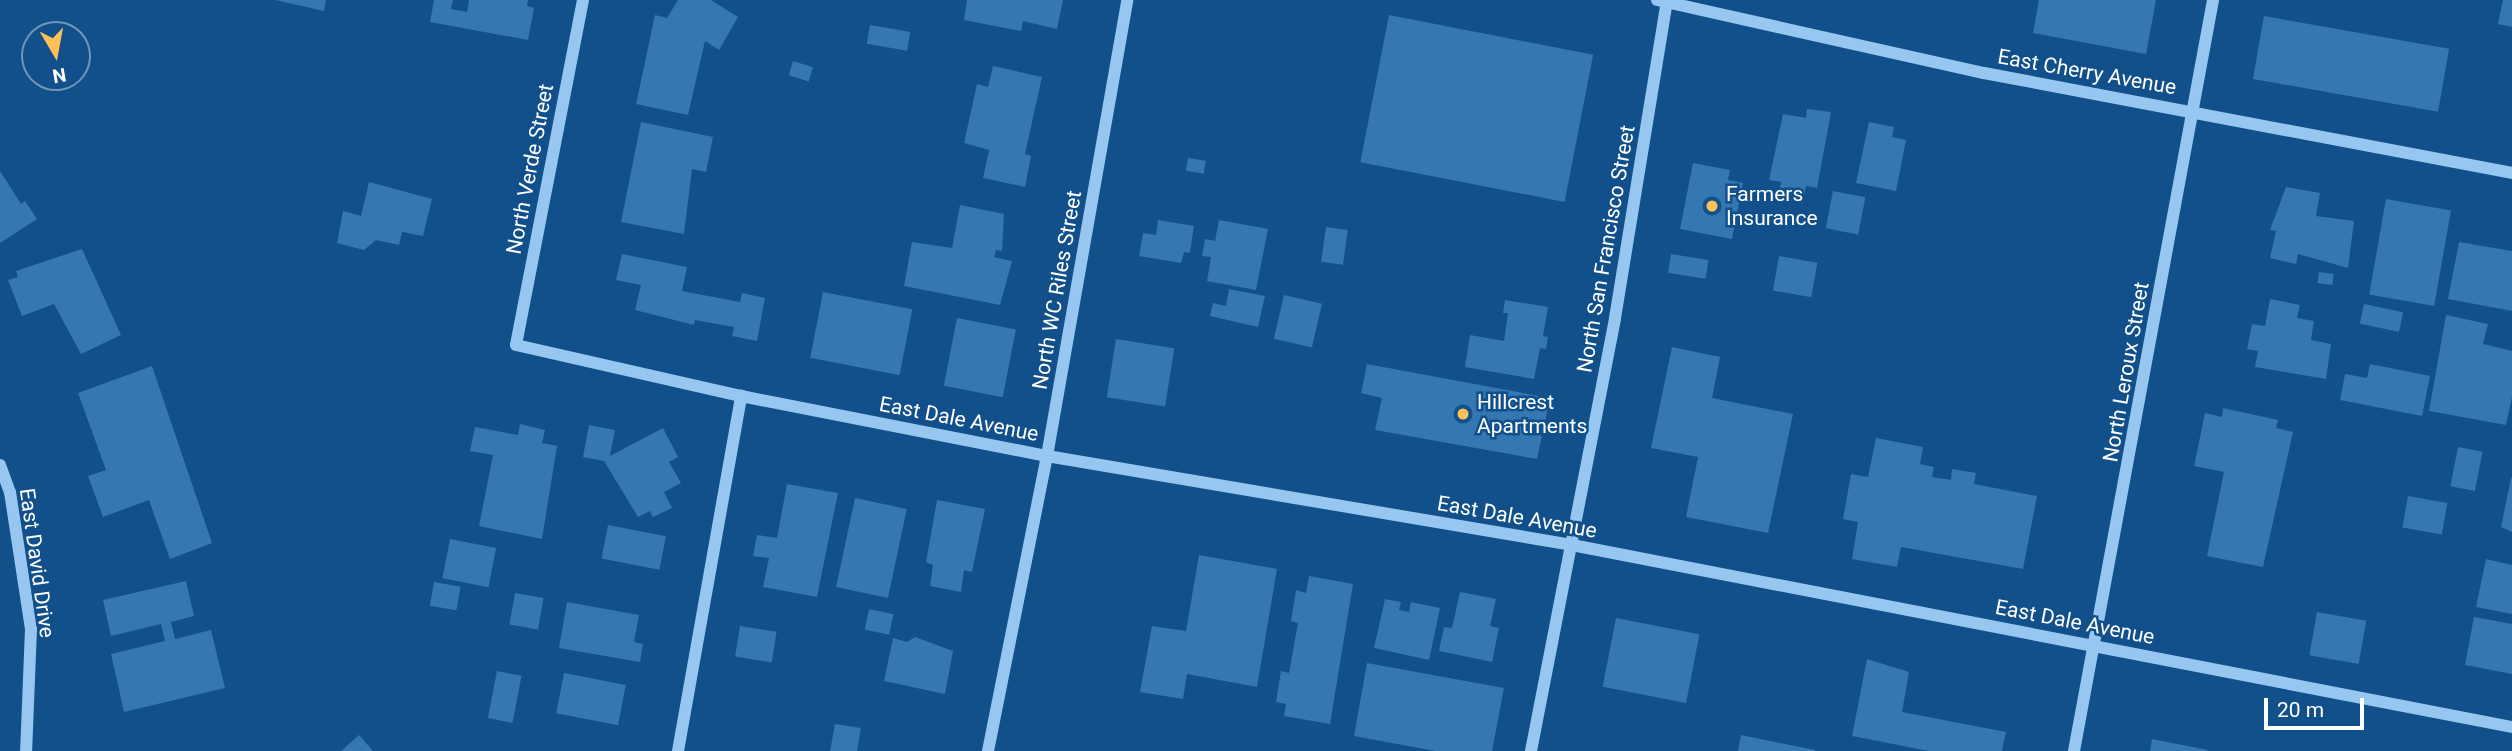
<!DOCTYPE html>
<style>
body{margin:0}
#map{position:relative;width:2512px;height:751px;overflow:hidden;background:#11508a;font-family:Roboto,sans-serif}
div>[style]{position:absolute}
.building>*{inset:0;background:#3577b2;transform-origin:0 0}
.minor>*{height:12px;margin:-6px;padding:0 6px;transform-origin:6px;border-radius:6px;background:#97c7f1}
.dots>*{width:19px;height:19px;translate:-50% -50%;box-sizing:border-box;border:4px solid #11508a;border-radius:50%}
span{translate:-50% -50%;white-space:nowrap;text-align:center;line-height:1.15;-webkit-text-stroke:5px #11508a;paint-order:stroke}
.street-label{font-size:21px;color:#fff}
.poi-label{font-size:21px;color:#fff}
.left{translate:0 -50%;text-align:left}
.north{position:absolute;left:21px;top:21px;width:70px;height:70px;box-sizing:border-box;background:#11508a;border:2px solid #7096b9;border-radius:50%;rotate:170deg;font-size:19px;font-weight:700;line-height:28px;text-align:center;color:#fff}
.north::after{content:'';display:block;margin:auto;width:24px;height:32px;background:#ffc157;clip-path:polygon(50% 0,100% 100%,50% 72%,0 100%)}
.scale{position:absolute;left:2264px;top:698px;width:100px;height:32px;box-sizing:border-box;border:4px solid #fff;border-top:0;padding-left:9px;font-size:21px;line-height:24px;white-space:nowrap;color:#fff;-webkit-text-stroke:5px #11508a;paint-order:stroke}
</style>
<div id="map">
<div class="building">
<i style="clip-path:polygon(275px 0,326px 0,324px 11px)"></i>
<i style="clip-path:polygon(434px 0,453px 0,451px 9px,467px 12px,469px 0,528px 0,527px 6px,534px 8px,528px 40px,430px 22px)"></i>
<i style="clip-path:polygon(678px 0,711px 0,738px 17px,719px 50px,705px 41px,688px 115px,636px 104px,655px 15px,667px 18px)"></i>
<i style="clip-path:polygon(967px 0,1063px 0,1057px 29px,1023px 21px,1021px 31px,964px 20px)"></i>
<i style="clip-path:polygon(2039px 0,2156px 0,2146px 54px,2033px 33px)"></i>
<i style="clip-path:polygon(2503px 0,2512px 0,2512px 27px,2498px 24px)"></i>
<i style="left:1389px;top:15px;width:208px;height:150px;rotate:11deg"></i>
<i style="left:2264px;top:16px;width:188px;height:64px;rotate:10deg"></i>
<i style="left:870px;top:25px;width:41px;height:19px;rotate:10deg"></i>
<i style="left:793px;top:61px;width:21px;height:15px;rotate:17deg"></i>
<i style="clip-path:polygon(993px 66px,1042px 77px,1025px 154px,1031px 156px,1025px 187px,983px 178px,989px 150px,964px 143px,977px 84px,988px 87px)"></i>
<i style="clip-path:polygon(1807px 109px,1831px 112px,1817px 188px,1806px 186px,1803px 203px,1778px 198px,1781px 182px,1769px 180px,1783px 114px,1806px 118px)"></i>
<i style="clip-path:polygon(641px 122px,713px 137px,706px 172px,692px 169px,684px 234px,621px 222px)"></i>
<i style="clip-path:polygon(1869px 122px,1894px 127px,1892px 137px,1906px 140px,1896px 191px,1856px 183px)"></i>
<i style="left:1188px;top:158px;width:18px;height:13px;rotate:9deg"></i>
<i style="clip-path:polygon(1693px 163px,1730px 170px,1728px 180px,1743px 183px,1732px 239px,1680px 229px)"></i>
<i style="clip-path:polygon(0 171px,21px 204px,25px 201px,37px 219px,0 243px)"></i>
<i style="clip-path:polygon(369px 182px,432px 199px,423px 236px,402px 232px,399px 245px,376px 240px,364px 250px,337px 243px,343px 211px,361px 216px)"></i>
<i style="clip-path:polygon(2286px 187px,2320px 193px,2316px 216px,2354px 221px,2348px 268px,2298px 254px,2296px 264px,2270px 258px,2276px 231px,2270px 230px)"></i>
<i style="left:1833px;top:191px;width:33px;height:38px;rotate:11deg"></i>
<i style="left:2386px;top:199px;width:66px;height:97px;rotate:10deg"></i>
<i style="clip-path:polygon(960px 205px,1004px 214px,1002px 251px,996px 250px,994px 257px,1012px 261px,1000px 305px,904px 286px,912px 242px,952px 248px)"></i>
<i style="clip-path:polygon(1158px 220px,1194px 226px,1190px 253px,1184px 252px,1181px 263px,1139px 256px,1143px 233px,1156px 235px)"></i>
<i style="clip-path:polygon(1219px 220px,1268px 229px,1256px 290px,1207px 281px,1211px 257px,1202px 256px,1205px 239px,1215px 241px)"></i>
<i style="left:1326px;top:227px;width:22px;height:35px;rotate:8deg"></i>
<i style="clip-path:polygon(2459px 242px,2512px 251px,2512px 311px,2448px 299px)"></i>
<i style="clip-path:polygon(82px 249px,121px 335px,81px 354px,54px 304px,22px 316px,8px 280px,18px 277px,16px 271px)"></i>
<i style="clip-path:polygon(622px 254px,687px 267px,682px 291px,740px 302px,742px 293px,765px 298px,757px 341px,732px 336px,734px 327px,695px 320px,694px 325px,635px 310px,641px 285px,616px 280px)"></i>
<i style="left:1671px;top:254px;width:38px;height:19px;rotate:9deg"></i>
<i style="left:1779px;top:256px;width:39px;height:35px;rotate:10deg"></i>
<i style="left:2319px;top:272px;width:15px;height:11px;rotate:8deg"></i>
<i style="clip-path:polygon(1229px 289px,1265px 296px,1258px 327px,1210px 316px,1213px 303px,1226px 306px)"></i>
<i style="left:823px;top:292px;width:91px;height:67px;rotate:11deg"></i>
<i style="left:1284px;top:295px;width:39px;height:45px;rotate:13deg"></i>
<i style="clip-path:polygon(2270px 299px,2300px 305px,2297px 318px,2314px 321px,2311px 340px,2331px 344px,2326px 379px,2255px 367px,2258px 351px,2247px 349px,2252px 324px,2265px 326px)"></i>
<i style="clip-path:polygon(1505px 300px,1548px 307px,1543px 336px,1548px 337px,1546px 349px,1540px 348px,1534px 379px,1465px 367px,1470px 335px,1504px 341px,1508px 313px,1503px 313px)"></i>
<i style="left:2364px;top:304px;width:40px;height:20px;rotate:12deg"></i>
<i style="clip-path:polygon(2446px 315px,2488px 324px,2483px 344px,2512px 351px,2512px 397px,2506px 425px,2429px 411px)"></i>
<i style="left:957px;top:318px;width:60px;height:69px;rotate:11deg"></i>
<i style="left:1116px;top:339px;width:59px;height:59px;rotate:9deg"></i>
<i style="clip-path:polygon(1672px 347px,1720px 357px,1712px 398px,1793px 414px,1768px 533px,1686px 517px,1698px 457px,1651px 448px)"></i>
<i style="clip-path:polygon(1367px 364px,1550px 398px,1537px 459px,1375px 430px,1382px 398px,1361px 393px)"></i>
<i style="clip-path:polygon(2370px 364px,2430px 376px,2422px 416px,2340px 400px,2345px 374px,2367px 378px)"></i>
<i style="clip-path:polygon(152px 366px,212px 543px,170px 559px,149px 500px,103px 517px,88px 476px,106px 470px,78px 393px)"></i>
<i style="clip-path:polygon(2223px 408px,2278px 420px,2276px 428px,2293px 432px,2263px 567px,2207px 556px,2224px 472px,2194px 466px,2205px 413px,2222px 417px)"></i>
<i style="clip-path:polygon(520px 424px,545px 430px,542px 443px,557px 446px,542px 539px,479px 526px,493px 455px,470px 451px,475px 427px,518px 435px)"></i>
<i style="clip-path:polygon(589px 425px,615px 430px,610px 456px,663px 428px,678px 457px,669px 462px,681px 483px,664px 492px,672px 508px,653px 517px,650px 511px,638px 517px,604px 461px,583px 457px)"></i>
<i style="clip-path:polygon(1876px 438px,1923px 447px,1920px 464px,1934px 467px,1932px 477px,1951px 480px,1952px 469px,1976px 473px,1974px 484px,2037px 496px,2023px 569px,1901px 547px,1897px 567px,1852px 559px,1858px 522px,1843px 519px,1851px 474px,1868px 477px)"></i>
<i style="left:2458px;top:447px;width:25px;height:40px;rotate:11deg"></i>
<i style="clip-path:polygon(2511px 478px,2512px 478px,2512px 532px,2501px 527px)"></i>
<i style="clip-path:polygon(787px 484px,838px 493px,817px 597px,763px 587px,769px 558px,753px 556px,757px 535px,777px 538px)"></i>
<i style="left:2408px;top:496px;width:40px;height:32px;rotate:10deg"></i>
<i style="left:855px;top:498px;width:53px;height:91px;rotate:12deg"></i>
<i style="clip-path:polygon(937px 500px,985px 509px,972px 572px,964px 570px,961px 592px,930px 586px,933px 565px,926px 562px)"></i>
<i style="left:608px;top:525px;width:59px;height:34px;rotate:11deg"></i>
<i style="left:450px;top:539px;width:47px;height:40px;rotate:11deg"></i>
<i style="clip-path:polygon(1199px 555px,1277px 569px,1257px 687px,1187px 674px,1183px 699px,1140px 692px,1152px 626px,1186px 631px)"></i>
<i style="clip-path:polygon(2486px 559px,2512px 565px,2512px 614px,2476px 607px)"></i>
<i style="clip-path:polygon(1309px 576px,1353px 584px,1330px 724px,1284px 716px,1286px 704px,1276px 702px,1281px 671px,1289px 673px,1298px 623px,1291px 621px,1296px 590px,1306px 593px)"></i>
<i style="clip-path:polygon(186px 581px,194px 616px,171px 622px,175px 639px,211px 630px,225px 688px,124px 712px,111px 654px,165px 641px,161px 624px,111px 636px,103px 600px)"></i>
<i style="left:434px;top:582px;width:27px;height:24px;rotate:10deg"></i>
<i style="clip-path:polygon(1460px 592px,1496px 599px,1490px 626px,1499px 628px,1492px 662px,1439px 651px,1444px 627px,1452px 628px)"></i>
<i style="left:515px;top:593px;width:29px;height:32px;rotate:10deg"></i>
<i style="clip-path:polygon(1385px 599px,1401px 602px,1399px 610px,1409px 612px,1411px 602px,1440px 608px,1429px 660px,1374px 648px)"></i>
<i style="clip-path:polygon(567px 602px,639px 615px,634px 642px,643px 644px,640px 662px,559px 648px)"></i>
<i style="left:869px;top:609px;width:25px;height:21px;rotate:12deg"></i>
<i style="left:2317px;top:612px;width:50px;height:44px;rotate:10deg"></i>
<i style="clip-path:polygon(2474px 617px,2512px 624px,2512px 674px,2465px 665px)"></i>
<i style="left:1616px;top:618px;width:85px;height:70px;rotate:11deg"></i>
<i style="left:740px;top:626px;width:37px;height:31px;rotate:9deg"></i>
<i style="clip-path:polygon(915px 637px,953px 651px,945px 694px,884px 681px,893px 638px,907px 642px)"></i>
<i style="clip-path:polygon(1867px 659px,1909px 672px,1902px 712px,2006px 732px,2002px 751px,1929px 751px,1852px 736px)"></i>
<i style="clip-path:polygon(1367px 663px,1504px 688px,1492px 751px,1435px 751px,1354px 736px)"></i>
<i style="left:497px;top:671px;width:25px;height:48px;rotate:11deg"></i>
<i style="left:564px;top:673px;width:63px;height:41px;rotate:11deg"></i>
<i style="clip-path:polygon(835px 724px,861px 728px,857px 751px,830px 751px)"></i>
<i style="clip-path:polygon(359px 735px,373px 751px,341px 751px)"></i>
<i style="clip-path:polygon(1741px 735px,1815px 750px,1815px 751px,1738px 751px)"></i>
<i style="clip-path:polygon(2152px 739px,2208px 750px,2207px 751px,2150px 751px)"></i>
</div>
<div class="minor">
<i style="left:583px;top:0;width:351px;rotate:101deg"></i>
<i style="left:516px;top:345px;width:231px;rotate:12.8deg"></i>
<i style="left:741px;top:396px;width:312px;rotate:11.1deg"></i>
<i style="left:1047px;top:456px;width:532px;rotate:9.62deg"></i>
<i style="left:1572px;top:545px;width:957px;rotate:10.96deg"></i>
<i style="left:1657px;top:0;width:335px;rotate:12.6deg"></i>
<i style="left:1984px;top:73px;width:537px;rotate:10.72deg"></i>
<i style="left:0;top:465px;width:29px;rotate:70deg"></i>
<i style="left:10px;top:492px;width:139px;rotate:81.3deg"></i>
<i style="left:31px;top:629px;width:122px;rotate:92.3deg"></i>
<i style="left:678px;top:751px;width:361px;rotate:-79.9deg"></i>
<i style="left:988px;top:751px;width:301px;rotate:-78.7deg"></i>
<i style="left:1047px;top:456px;width:463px;rotate:-80deg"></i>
<i style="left:1531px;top:751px;width:441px;rotate:-79deg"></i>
<i style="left:1615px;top:318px;width:322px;rotate:-80.7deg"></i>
<i style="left:2074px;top:751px;width:764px;rotate:-79.51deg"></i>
</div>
<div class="dots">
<i style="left:1712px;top:206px;background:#ffc157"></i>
<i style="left:1463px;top:414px;background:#ffc157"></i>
</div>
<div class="street-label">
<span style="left:2087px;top:72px;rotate:10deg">East Cherry Avenue</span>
<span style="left:530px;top:169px;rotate:-79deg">North Verde Street</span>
<span style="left:1606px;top:249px;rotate:-80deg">North San Francisco Street</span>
<span style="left:1057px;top:290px;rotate:-80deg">North WC Riles Street</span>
<span style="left:2126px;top:372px;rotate:-80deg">North Leroux Street</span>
<span style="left:959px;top:419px;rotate:11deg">East Dale Avenue</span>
<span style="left:1517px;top:517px;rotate:10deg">East Dale Avenue</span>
<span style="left:37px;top:563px;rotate:82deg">East David Drive</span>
<span style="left:2075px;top:622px;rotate:11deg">East Dale Avenue</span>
</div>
<div class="poi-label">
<span class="left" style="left:1726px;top:206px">Farmers<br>Insurance</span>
<span class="left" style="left:1477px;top:414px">Hillcrest<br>Apartments</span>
</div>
<div class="north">N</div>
<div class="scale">20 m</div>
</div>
